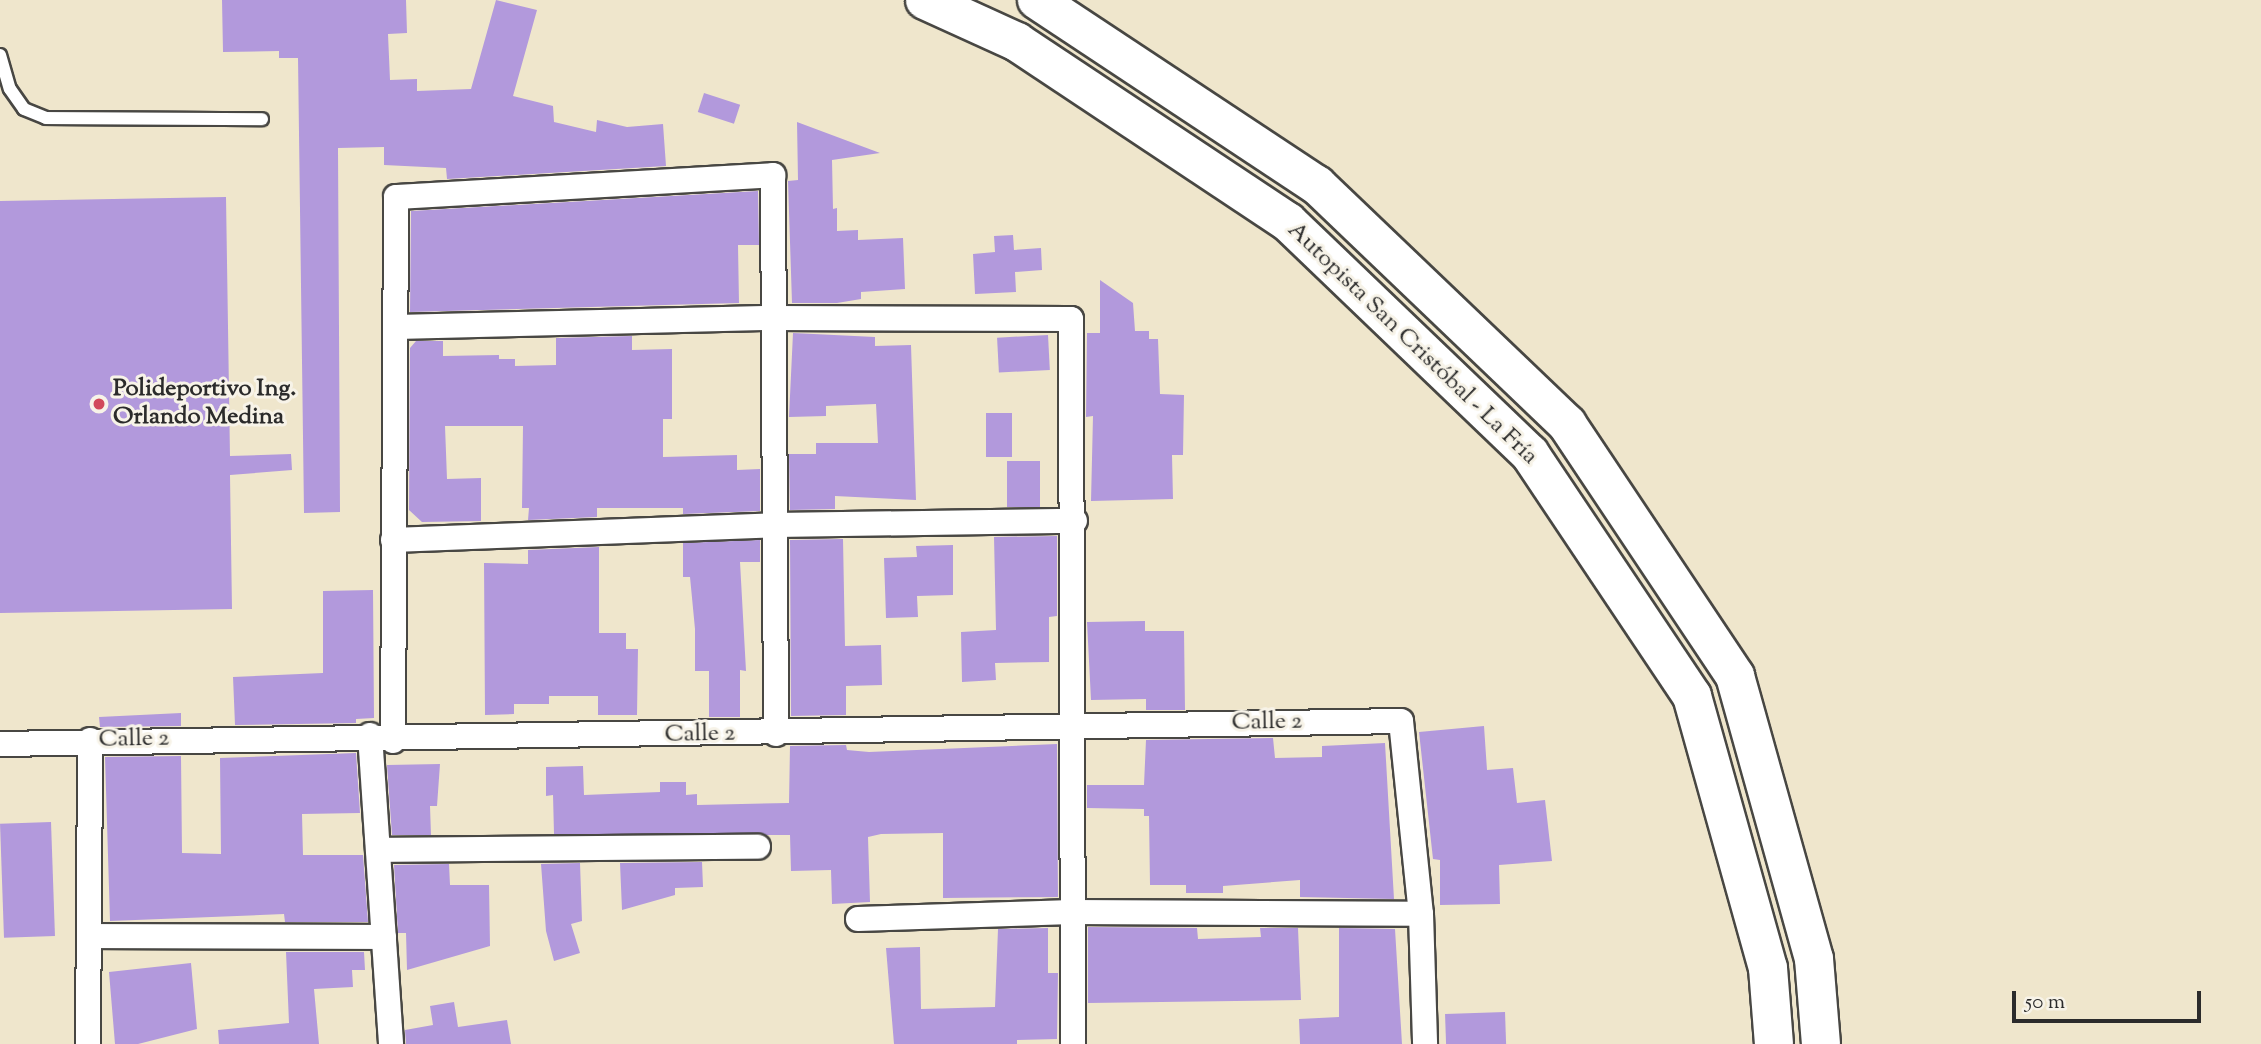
<!DOCTYPE html>
<meta charset="utf-8">
<style>
body{margin:0}
#map{position:relative;width:2261px;height:1044px;overflow:hidden;background:#efe6cc;font-family:"Sorts Mill Goudy",serif}
div>[style]{position:absolute}
.building>*{inset:0;background:#b299dc;transform-origin:0 0}
.roads{filter:drop-shadow(2px 0 #484743) drop-shadow(-2px 0 #484743) drop-shadow(0 2px #484743) drop-shadow(0 -2px #484743)}
.lane>*{height:12px;margin:-6px;padding:0 6px;transform-origin:6px;border-radius:6px;background:#fff}
.street>*{height:24px;margin:-12px;padding:0 12px;transform-origin:12px;border-radius:12px;background:#fff}
.highway>*{height:38px;margin:-19px;padding:0 19px;transform-origin:19px;border-radius:19px;background:#fff}
.dots>*{width:19px;height:19px;translate:-50% -50%;box-sizing:border-box;border:4px solid #f7f3e8;border-radius:50%}
span{translate:-50% -50%;white-space:nowrap;text-align:center;line-height:1.15;-webkit-text-stroke:6px #f7f3e8;paint-order:stroke}
.street-label{font-size:24px;color:#2b2b2b}
.poi-label{font-size:24px;color:#2b2b2b;font-weight:700}
.left{translate:0 -50%;text-align:left}
.scale{position:absolute;left:2012px;top:991px;width:189px;height:32px;box-sizing:border-box;border:4px solid #2b2b2b;border-top:0;padding-left:9px;font-size:21px;line-height:24px;white-space:nowrap;color:#2b2b2b;-webkit-text-stroke:5px #f7f3e8;paint-order:stroke}
</style>
<div id="map">
<div class="building">
<i style="clip-path:polygon(222px 0,406px 0,407px 33px,388px 34px,390px 80px,417px 79px,417px 91px,471px 89px,496px 0,537px 10px,513px 96px,553px 106px,554px 122px,596px 132px,597px 120px,627px 127px,663px 124px,666px 166px,447px 179px,446px 168px,384px 165px,384px 147px,338px 148px,340px 512px,304px 513px,298px 58px,279px 58px,279px 51px,223px 52px)"></i>
<i style="left:704px;top:93px;width:38px;height:20px;rotate:18deg"></i>
<i style="clip-path:polygon(797px 122px,880px 153px,832px 160px,833px 209px,837px 208px,837px 231px,858px 230px,858px 240px,903px 238px,905px 289px,861px 292px,861px 299px,837px 303px,792px 303px,788px 181px,798px 180px)"></i>
<i style="clip-path:polygon(758px 191px,759px 245px,738px 245px,739px 303px,410px 312px,411px 211px)"></i>
<i style="clip-path:polygon(226px 197px,230px 456px,291px 454px,292px 470px,230px 475px,232px 609px,0 613px,0 201px)"></i>
<i style="clip-path:polygon(1013px 235px,1014px 250px,1041px 248px,1042px 270px,1015px 272px,1016px 292px,975px 294px,973px 254px,995px 252px,994px 236px)"></i>
<i style="clip-path:polygon(1100px 280px,1133px 303px,1135px 331px,1149px 331px,1149px 339px,1158px 339px,1160px 394px,1184px 395px,1183px 455px,1172px 455px,1173px 499px,1091px 501px,1093px 416px,1086px 417px,1087px 333px,1100px 333px)"></i>
<i style="clip-path:polygon(793px 333px,875px 337px,875px 346px,911px 345px,916px 500px,835px 496px,835px 509px,790px 510px,789px 454px,816px 454px,816px 443px,878px 443px,876px 404px,826px 406px,826px 416px,789px 417px)"></i>
<i style="left:1048px;top:335px;width:35px;height:51px;rotate:87deg"></i>
<i style="clip-path:polygon(632px 336px,632px 350px,672px 349px,672px 419px,663px 419px,663px 457px,737px 455px,737px 470px,760px 469px,760px 511px,683px 514px,683px 508px,597px 508px,597px 517px,528px 520px,529px 508px,522px 508px,523px 426px,445px 426px,447px 479px,481px 478px,481px 521px,422px 522px,409px 510px,410px 348px,416px 341px,443px 341px,443px 356px,499px 355px,499px 359px,515px 359px,515px 366px,556px 365px,556px 338px)"></i>
<i style="left:986px;top:413px;width:26px;height:44px"></i>
<i style="left:1007px;top:461px;width:33px;height:46px"></i>
<i style="clip-path:polygon(1057px 536px,1057px 616px,1049px 617px,1049px 662px,995px 663px,996px 680px,962px 682px,961px 632px,996px 630px,994px 537px)"></i>
<i style="clip-path:polygon(843px 539px,845px 646px,881px 645px,882px 685px,846px 686px,846px 715px,791px 716px,790px 540px)"></i>
<i style="clip-path:polygon(760px 540px,760px 562px,740px 562px,746px 671px,740px 670px,740px 717px,709px 717px,709px 671px,695px 671px,695px 629px,690px 577px,683px 577px,683px 543px)"></i>
<i style="clip-path:polygon(953px 545px,953px 595px,917px 596px,918px 617px,886px 618px,884px 558px,917px 557px,916px 546px)"></i>
<i style="clip-path:polygon(599px 547px,599px 633px,626px 633px,626px 649px,638px 649px,637px 715px,598px 715px,598px 696px,549px 696px,549px 704px,514px 704px,514px 714px,485px 715px,484px 563px,528px 564px,528px 550px)"></i>
<i style="clip-path:polygon(373px 590px,374px 718px,356px 719px,356px 723px,235px 725px,233px 677px,323px 673px,323px 591px)"></i>
<i style="clip-path:polygon(1145px 621px,1145px 631px,1184px 631px,1185px 710px,1146px 710px,1146px 699px,1091px 700px,1087px 622px)"></i>
<i style="clip-path:polygon(181px 713px,181px 726px,100px 727px,99px 717px)"></i>
<i style="clip-path:polygon(1484px 726px,1487px 770px,1513px 768px,1517px 803px,1545px 800px,1552px 861px,1499px 865px,1500px 904px,1440px 905px,1440px 860px,1433px 859px,1419px 732px)"></i>
<i style="clip-path:polygon(1273px 738px,1275px 758px,1322px 757px,1322px 746px,1385px 743px,1394px 899px,1300px 897px,1300px 880px,1223px 886px,1223px 893px,1186px 893px,1186px 885px,1150px 885px,1149px 816px,1144px 816px,1144px 809px,1087px 808px,1087px 785px,1144px 785px,1146px 740px)"></i>
<i style="clip-path:polygon(1057px 744px,1058px 897px,943px 898px,943px 833px,881px 834px,868px 837px,870px 902px,832px 904px,831px 870px,791px 871px,790px 835px,554px 834px,553px 795px,546px 796px,546px 767px,583px 766px,584px 795px,660px 792px,660px 782px,686px 782px,686px 795px,697px 794px,697px 805px,789px 803px,790px 746px,846px 745px,847px 750px,869px 752px)"></i>
<i style="clip-path:polygon(356px 753px,360px 813px,302px 814px,303px 855px,363px 855px,368px 922px,285px 922px,284px 914px,110px 921px,105px 757px,181px 756px,182px 853px,221px 854px,220px 758px)"></i>
<i style="clip-path:polygon(440px 764px,437px 806px,430px 806px,431px 835px,392px 835px,387px 765px)"></i>
<i style="left:51px;top:822px;width:114px;height:51px;rotate:88deg"></i>
<i style="clip-path:polygon(702px 862px,703px 887px,675px 888px,675px 895px,622px 910px,620px 863px)"></i>
<i style="clip-path:polygon(580px 863px,582px 921px,571px 924px,580px 953px,554px 961px,546px 931px,541px 864px)"></i>
<i style="clip-path:polygon(449px 864px,450px 885px,489px 885px,490px 946px,407px 970px,406px 933px,398px 933px,394px 865px)"></i>
<i style="clip-path:polygon(1088px 927px,1197px 928px,1198px 939px,1261px 937px,1260px 928px,1298px 928px,1301px 1000px,1088px 1003px)"></i>
<i style="clip-path:polygon(1048px 928px,1048px 973px,1058px 973px,1057px 1039px,1017px 1040px,1017px 1044px,894px 1044px,886px 948px,920px 947px,921px 1009px,995px 1007px,998px 929px)"></i>
<i style="clip-path:polygon(1339px 928px,1395px 929px,1402px 1044px,1300px 1044px,1299px 1019px,1339px 1017px)"></i>
<i style="clip-path:polygon(286px 952px,364px 952px,365px 970px,352px 970px,353px 987px,314px 989px,319px 1044px,219px 1044px,218px 1030px,289px 1023px)"></i>
<i style="clip-path:polygon(191px 963px,197px 1029px,138px 1044px,115px 1044px,109px 972px)"></i>
<i style="clip-path:polygon(454px 1002px,458px 1027px,507px 1020px,511px 1044px,406px 1044px,405px 1030px,433px 1025px,430px 1006px)"></i>
<i style="left:1505px;top:1012px;width:32px;height:60px;rotate:88deg"></i>
</div>
<div class="roads">
<div class="lane">
<i style="left:0;top:55px;width:35px;rotate:74deg"></i>
<i style="left:10px;top:89px;width:24px;rotate:55deg"></i>
<i style="left:24px;top:109px;width:24px;rotate:22deg"></i>
<i style="left:46px;top:118px;width:216px;rotate:0.3deg"></i>
</div>
<div class="street">
<i style="left:396px;top:327px;width:378px;rotate:-1.4deg"></i>
<i style="left:774px;top:318px;width:297px;rotate:0.2deg"></i>
<i style="left:1071px;top:319px;width:725px;rotate:89.84deg"></i>
<i style="left:393px;top:540px;width:382px;rotate:-2.2deg"></i>
<i style="left:775px;top:525px;width:300px;rotate:-0.8deg"></i>
<i style="left:370px;top:735px;width:310px;rotate:86.1deg"></i>
<i style="left:393px;top:741px;width:544px;rotate:-89.68deg"></i>
<i style="left:396px;top:197px;width:378px;rotate:-3.3deg"></i>
<i style="left:773px;top:175px;width:559px;rotate:89.69deg"></i>
<i style="left:0;top:744px;width:1401px;rotate:-0.94deg"></i>
<i style="left:1401px;top:721px;width:194px;rotate:84.1deg"></i>
<i style="left:1421px;top:914px;width:130px;rotate:88.2deg"></i>
<i style="left:380px;top:850px;width:378px;rotate:-0.5deg"></i>
<i style="left:858px;top:919px;width:214px;rotate:-1.9deg"></i>
<i style="left:1072px;top:912px;width:349px;rotate:0.3deg"></i>
<i style="left:92px;top:936px;width:292px;rotate:0.2deg"></i>
<i style="left:88px;top:1044px;width:304px;rotate:-89.6deg"></i>
</div>
<div class="highway">
<i style="left:925px;top:0;width:101px;rotate:24.5deg"></i>
<i style="left:1017px;top:42px;width:325px;rotate:33.6deg"></i>
<i style="left:1288px;top:222px;width:335px;rotate:43.8deg"></i>
<i style="left:1530px;top:454px;width:291px;rotate:56.2deg"></i>
<i style="left:1692px;top:696px;width:282px;rotate:74.4deg"></i>
<i style="left:1768px;top:968px;width:76px;rotate:85.5deg"></i>
<i style="left:1037px;top:0;width:336px;rotate:33.5deg"></i>
<i style="left:1317px;top:185px;width:346px;rotate:43.7deg"></i>
<i style="left:1567px;top:424px;width:303px;rotate:56.3deg"></i>
<i style="left:1735px;top:676px;width:294px;rotate:74.4deg"></i>
<i style="left:1814px;top:959px;width:85px;rotate:85.3deg"></i>
</div>
</div>
<div class="dots">
<i style="left:99px;top:404px;background:#d1495b"></i>
</div>
<div class="street-label">
<span style="left:1412px;top:344px;rotate:44deg">Autopista San Cristóbal - La Fría</span>
<span style="left:1267px;top:723px;rotate:-1deg">Calle 2</span>
<span style="left:700px;top:735px;rotate:-1deg">Calle 2</span>
<span style="left:134px;top:740px;rotate:-1deg">Calle 2</span>
</div>
<div class="poi-label">
<span class="left" style="left:113px;top:404px">Polideportivo Ing.<br>Orlando Medina</span>
</div>
<div class="scale">50 m</div>
</div>
